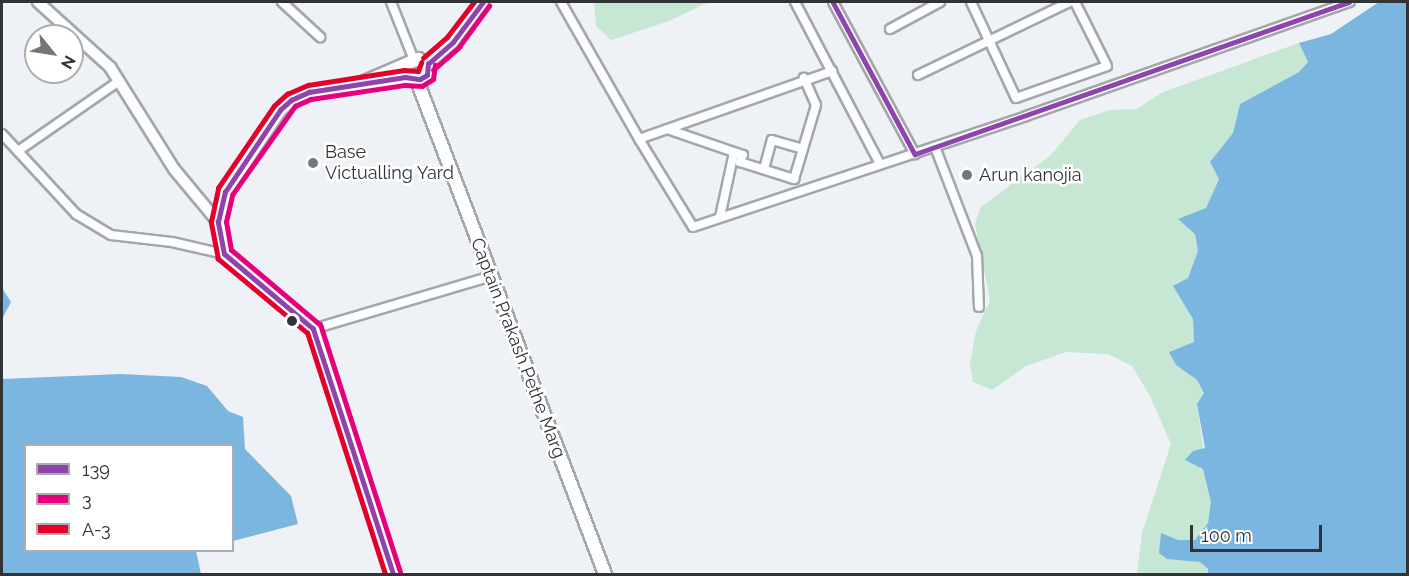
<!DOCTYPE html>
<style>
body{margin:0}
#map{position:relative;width:1409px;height:576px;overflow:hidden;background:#eef1f6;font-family:Raleway,sans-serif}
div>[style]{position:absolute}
.green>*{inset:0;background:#c5e7d3}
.water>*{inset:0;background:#7ab6e0}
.roads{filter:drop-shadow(2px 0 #a4a6aa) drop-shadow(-2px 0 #a4a6aa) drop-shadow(0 2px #a4a6aa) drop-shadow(0 -2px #a4a6aa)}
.minor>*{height:8px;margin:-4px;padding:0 4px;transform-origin:4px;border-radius:4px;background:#fcfdfe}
.tertiary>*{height:10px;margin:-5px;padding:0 5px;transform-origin:5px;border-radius:5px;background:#fcfdfe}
.secondary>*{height:12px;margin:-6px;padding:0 6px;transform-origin:6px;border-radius:6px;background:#fcfdfe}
.bus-1>*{height:4.5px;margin:-2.25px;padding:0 2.25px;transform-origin:2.25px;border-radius:2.25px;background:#8e44ad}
.bus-2>*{height:4.5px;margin:-2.25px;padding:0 2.25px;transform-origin:2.25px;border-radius:2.25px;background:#e5007d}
.bus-3>*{height:4.5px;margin:-2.25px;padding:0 2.25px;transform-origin:2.25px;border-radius:2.25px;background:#e4002b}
.dots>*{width:16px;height:16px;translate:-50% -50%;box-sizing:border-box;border:3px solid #fff;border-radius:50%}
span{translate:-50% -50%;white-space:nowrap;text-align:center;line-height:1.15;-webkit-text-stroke:5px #fff;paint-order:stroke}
.poi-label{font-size:18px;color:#313337}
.left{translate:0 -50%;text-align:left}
.street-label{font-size:18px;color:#313337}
.frame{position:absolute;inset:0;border:3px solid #313337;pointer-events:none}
.legend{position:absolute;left:24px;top:444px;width:210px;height:108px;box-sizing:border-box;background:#fff;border:2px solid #adadaf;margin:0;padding:8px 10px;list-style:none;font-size:18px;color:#313337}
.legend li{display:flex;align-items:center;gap:12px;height:30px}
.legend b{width:30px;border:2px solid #adadaf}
.north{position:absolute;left:24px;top:24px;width:60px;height:60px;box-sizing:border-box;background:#fff;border:2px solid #adadaf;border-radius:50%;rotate:120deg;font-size:16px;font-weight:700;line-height:24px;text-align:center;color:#313337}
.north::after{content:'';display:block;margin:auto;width:21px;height:27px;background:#73767a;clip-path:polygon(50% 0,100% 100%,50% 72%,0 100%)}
.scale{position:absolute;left:1190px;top:525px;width:132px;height:27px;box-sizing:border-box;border:3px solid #313337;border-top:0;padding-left:8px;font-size:18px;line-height:21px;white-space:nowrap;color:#313337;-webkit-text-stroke:4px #fff;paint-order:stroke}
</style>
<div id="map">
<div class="green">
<i style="clip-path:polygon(594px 2px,709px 2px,669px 21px,611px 40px,596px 26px)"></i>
<i style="clip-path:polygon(1299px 43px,1308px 62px,1299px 72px,1240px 104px,1233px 133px,1210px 162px,1219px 179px,1195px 234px,1198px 252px,1188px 278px,1174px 286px,1193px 319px,1194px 343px,1170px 351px,1176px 365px,1197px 380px,1204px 393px,1197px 404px,1211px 502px,1208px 523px,1195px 540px,1178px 540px,1208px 569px,1208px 574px,1137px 574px,1142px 533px,1171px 444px,1150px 396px,1132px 366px,1108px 354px,1066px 352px,1026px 366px,992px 390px,973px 382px,970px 364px,976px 331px,990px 301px,975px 224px,981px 207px,1051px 155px,1080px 120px,1110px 110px,1137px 109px,1161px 93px)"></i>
</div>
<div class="water">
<i style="clip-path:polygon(1379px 2px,1407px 2px,1407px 574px,1208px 574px,1208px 569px,1200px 562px,1167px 559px,1159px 553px,1161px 533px,1178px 540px,1195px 540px,1208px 523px,1211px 502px,1203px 469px,1185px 460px,1193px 451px,1205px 448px,1197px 404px,1204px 393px,1197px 380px,1176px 365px,1169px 352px,1194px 342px,1193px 319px,1173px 286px,1188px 278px,1198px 251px,1195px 234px,1178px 219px,1206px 208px,1219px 179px,1210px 162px,1233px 133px,1240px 104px,1299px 72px,1308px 62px,1299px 43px,1331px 34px)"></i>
<i style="clip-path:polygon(2px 288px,11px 302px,2px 319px)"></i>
<i style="clip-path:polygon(121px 374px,181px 377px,207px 386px,228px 411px,243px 417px,245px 449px,291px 496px,298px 524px,233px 541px,232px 446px,26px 446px,26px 550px,196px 551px,201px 574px,2px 574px,2px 379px)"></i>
</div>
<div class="roads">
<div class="minor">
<i style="left:282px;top:2px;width:52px;rotate:42.6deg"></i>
<i style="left:391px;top:2px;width:62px;rotate:68.4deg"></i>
<i style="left:561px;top:2px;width:158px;rotate:60.3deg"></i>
<i style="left:639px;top:139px;width:205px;rotate:-19.4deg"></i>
<i style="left:795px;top:2px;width:183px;rotate:62.3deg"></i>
<i style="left:833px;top:2px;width:173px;rotate:61.7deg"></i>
<i style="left:971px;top:2px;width:106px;rotate:64.9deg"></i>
<i style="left:1016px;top:98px;width:96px;rotate:-19.4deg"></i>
<i style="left:1107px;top:66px;width:72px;rotate:-116.6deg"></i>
<i style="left:890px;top:29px;width:57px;rotate:-28.4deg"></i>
<i style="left:918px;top:75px;width:169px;rotate:-25.7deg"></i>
<i style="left:667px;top:129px;width:80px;rotate:18.9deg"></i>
<i style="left:743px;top:155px;width:8px;rotate:113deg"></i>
<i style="left:740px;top:162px;width:57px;rotate:17.5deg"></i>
<i style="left:794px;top:179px;width:77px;rotate:-73.4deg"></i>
<i style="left:816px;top:105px;width:30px;rotate:-114deg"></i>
<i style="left:2px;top:134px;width:109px;rotate:47.2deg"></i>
<i style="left:76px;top:214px;width:41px;rotate:31deg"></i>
<i style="left:111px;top:235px;width:61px;rotate:6.5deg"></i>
<i style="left:172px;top:242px;width:53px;rotate:13deg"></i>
<i style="left:639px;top:139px;width:103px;rotate:58.5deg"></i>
<i style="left:693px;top:227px;width:351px;rotate:-18.4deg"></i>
<i style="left:1026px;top:116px;width:343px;rotate:-19.4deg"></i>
<i style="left:935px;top:147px;width:117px;rotate:68.9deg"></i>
<i style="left:977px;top:256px;width:51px;rotate:87.8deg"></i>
<i style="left:18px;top:151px;width:123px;rotate:-34.7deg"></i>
<i style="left:764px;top:169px;width:30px;rotate:-75deg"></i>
<i style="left:772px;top:140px;width:32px;rotate:16deg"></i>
<i style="left:720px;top:217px;width:66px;rotate:-77.8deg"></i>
<i style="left:313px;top:329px;width:184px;rotate:-16.5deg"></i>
</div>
<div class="tertiary">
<i style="left:38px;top:2px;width:97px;rotate:42.1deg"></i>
<i style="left:110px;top:67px;width:120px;rotate:57.9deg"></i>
<i style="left:174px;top:169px;width:69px;rotate:50.3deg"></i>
<i style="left:428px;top:64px;width:33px;rotate:-41deg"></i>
<i style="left:453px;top:42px;width:50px;rotate:-53.1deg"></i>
</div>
<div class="secondary">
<i style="left:416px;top:78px;width:531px;rotate:69.14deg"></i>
<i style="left:355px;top:86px;width:69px;rotate:-23.2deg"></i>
<i style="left:418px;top:59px;width:14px;rotate:39deg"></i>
<i style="left:429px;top:68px;width:7px;rotate:106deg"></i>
<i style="left:427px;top:75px;width:8px;rotate:150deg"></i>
<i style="left:420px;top:79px;width:15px;rotate:-172deg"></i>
<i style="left:405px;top:77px;width:51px;rotate:169.8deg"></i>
<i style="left:355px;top:86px;width:46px;rotate:172.6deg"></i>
<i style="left:309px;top:92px;width:20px;rotate:156deg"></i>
<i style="left:291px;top:100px;width:15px;rotate:138deg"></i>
<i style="left:280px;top:110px;width:99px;rotate:123.9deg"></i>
<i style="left:225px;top:192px;width:31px;rotate:103deg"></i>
<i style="left:218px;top:222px;width:33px;rotate:79deg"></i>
<i style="left:224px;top:254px;width:116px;rotate:40.1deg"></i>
<i style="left:313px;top:329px;width:258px;rotate:71.9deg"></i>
</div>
</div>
<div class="bus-1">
<i style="left:833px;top:2px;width:173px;rotate:61.7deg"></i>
<i style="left:428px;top:64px;width:33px;rotate:-41deg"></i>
<i style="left:453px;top:42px;width:50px;rotate:-53.1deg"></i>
<i style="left:915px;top:154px;width:460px;rotate:-19.3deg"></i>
<i style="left:393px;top:574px;width:258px;rotate:-108.1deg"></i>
<i style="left:313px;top:329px;width:116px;rotate:-139.9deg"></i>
<i style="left:224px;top:254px;width:33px;rotate:-101deg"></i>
<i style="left:218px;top:222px;width:31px;rotate:-77deg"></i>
<i style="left:225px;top:192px;width:99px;rotate:-56.1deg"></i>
<i style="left:280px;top:110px;width:15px;rotate:-42deg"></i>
<i style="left:291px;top:100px;width:20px;rotate:-24deg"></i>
<i style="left:309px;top:92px;width:97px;rotate:-8.9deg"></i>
<i style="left:405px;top:77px;width:15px;rotate:8deg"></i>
<i style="left:420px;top:79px;width:8px;rotate:-30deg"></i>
<i style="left:427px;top:75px;width:11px;rotate:-85deg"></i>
</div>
<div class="bus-2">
<i style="left:433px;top:70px;width:35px;rotate:-41deg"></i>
<i style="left:459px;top:47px;width:51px;rotate:-53.8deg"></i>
<i style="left:400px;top:572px;width:260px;rotate:-107.9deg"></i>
<i style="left:320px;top:325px;width:116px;rotate:-139.9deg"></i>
<i style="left:231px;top:250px;width:28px;rotate:-100deg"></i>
<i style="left:226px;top:222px;width:28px;rotate:-77deg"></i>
<i style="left:232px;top:195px;width:109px;rotate:-54.7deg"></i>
<i style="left:295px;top:106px;width:17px;rotate:-24deg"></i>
<i style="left:311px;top:99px;width:95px;rotate:-8.5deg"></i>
<i style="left:405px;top:85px;width:17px;rotate:3deg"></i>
<i style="left:422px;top:86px;width:13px;rotate:-32deg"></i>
<i style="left:433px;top:79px;width:14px;rotate:-82deg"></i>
</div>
<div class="bus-3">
<i style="left:423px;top:58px;width:32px;rotate:-41deg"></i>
<i style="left:447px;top:37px;width:44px;rotate:-52.4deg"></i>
<i style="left:385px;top:574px;width:253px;rotate:-107.9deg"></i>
<i style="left:307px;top:333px;width:116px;rotate:-140.3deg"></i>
<i style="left:218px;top:259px;width:38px;rotate:-101deg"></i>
<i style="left:211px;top:222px;width:35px;rotate:-78deg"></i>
<i style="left:218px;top:188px;width:99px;rotate:-55.7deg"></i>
<i style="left:274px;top:106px;width:18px;rotate:-43deg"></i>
<i style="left:287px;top:94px;width:23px;rotate:-23deg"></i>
<i style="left:308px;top:85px;width:97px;rotate:-8.9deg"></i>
<i style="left:404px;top:70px;width:14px;rotate:4deg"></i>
<i style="left:418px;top:71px;width:9px;rotate:-69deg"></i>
</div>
<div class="dots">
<i style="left:313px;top:163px;background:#73767a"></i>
<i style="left:967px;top:175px;background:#73767a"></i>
<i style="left:292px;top:321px;background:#313337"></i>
</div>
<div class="poi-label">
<span class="left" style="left:325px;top:163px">Base<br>Victualling Yard</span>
<span class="left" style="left:979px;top:175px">Arun kanojia</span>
</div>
<div class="street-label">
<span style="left:518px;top:348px;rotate:69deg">Captain Prakash Pethe Marg</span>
</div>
<div class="frame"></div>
<ul class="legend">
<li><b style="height:8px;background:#8e44ad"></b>139</li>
<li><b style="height:8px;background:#e5007d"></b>3</li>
<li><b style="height:8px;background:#e4002b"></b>A-3</li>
</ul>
<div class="north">N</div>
<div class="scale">100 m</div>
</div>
